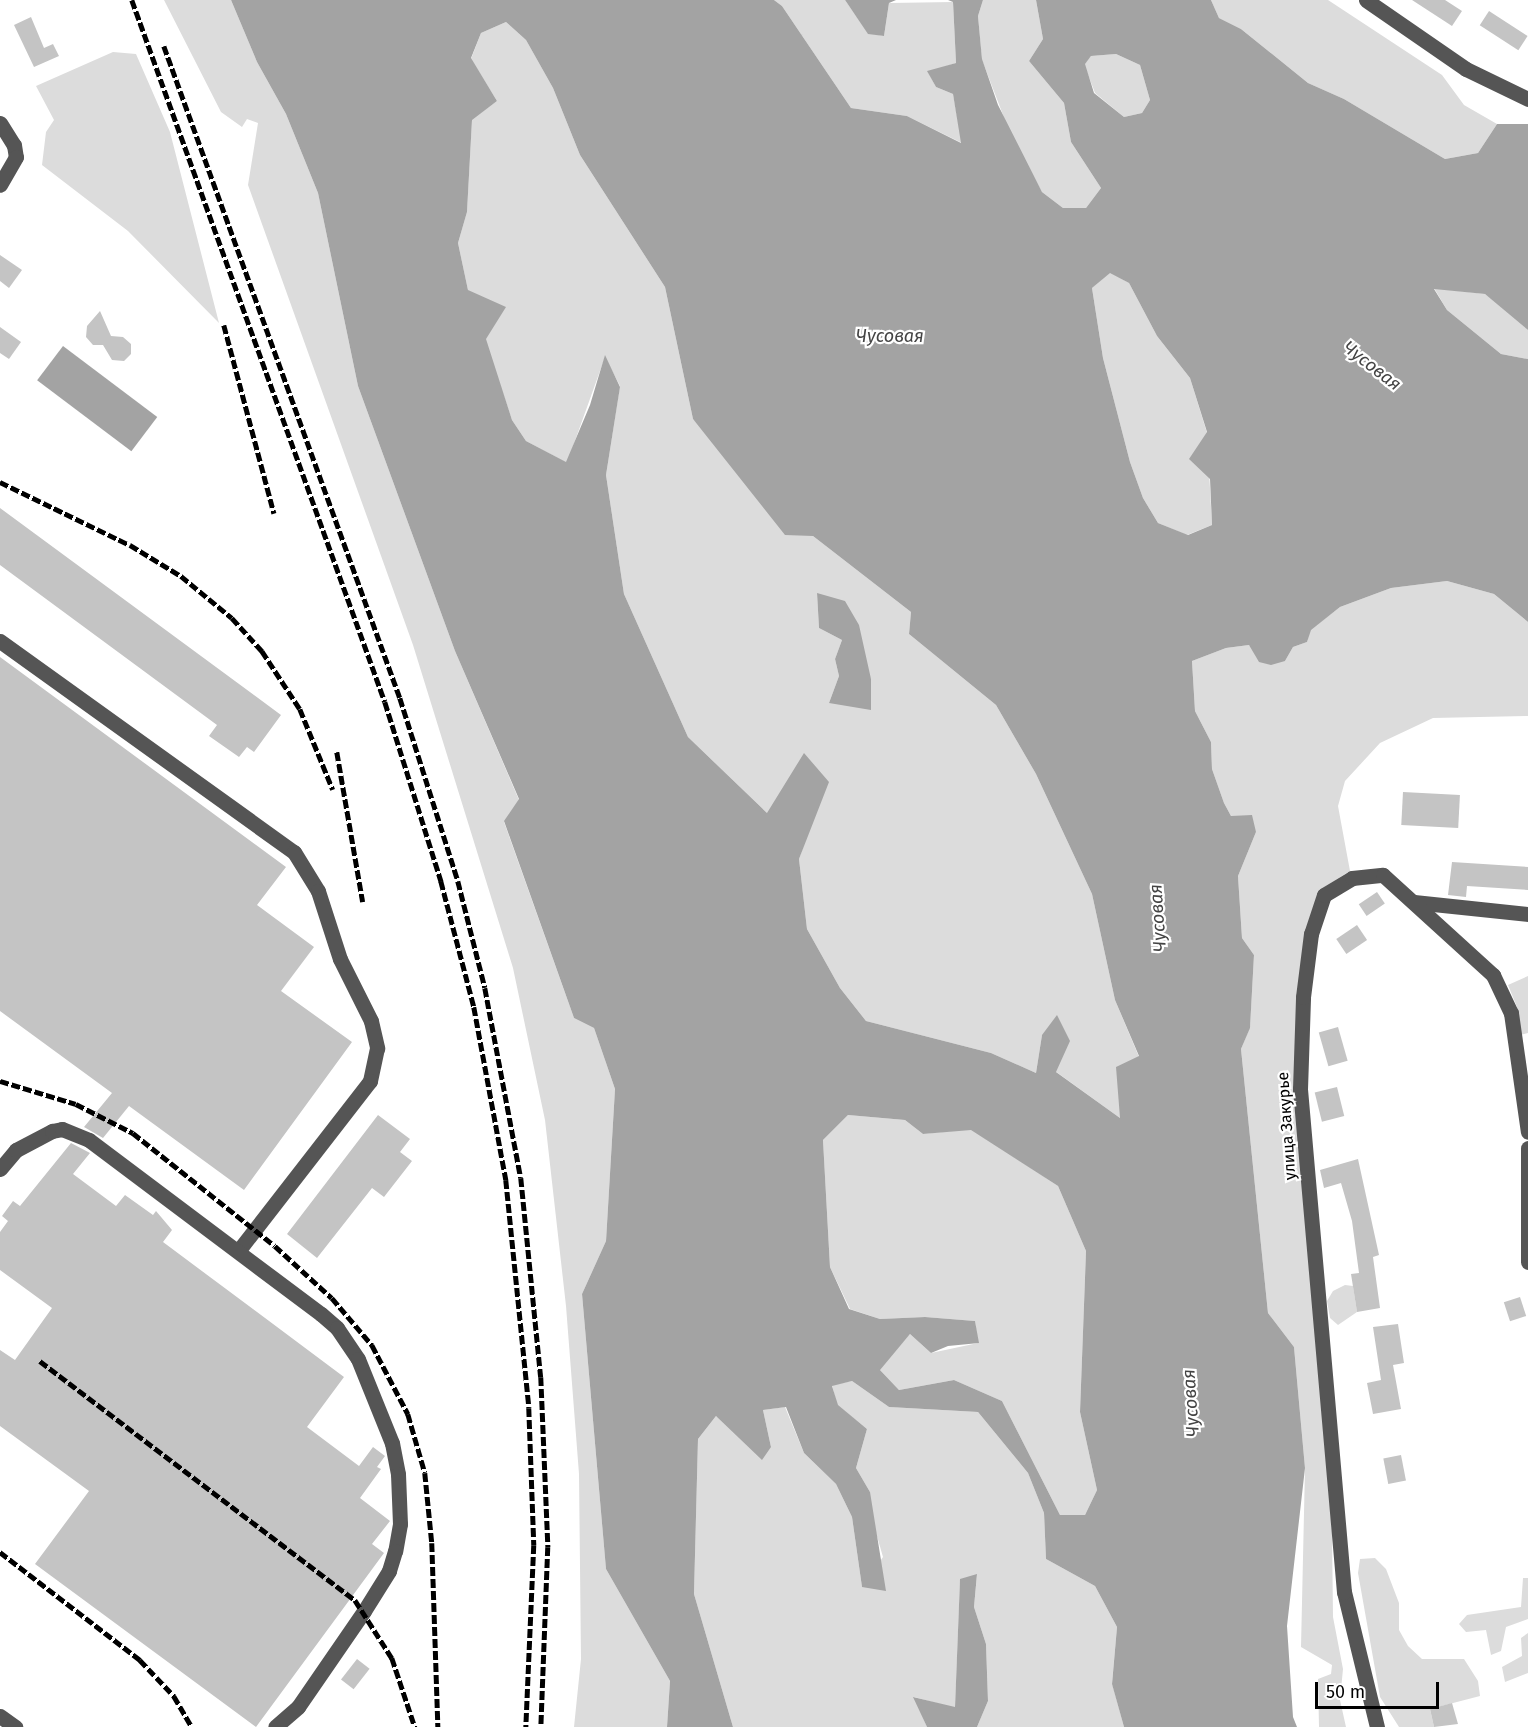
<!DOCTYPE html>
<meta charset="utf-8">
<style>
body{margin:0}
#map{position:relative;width:1528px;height:1727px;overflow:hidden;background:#fff;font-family:"Fira Sans",sans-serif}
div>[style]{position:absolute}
.green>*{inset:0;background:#dcdcdc}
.water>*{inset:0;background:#a3a3a3;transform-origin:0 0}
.building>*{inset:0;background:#c4c4c4;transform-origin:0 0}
.minor>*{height:15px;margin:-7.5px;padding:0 7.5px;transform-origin:7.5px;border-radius:7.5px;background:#555}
.rail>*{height:4.5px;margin-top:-2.25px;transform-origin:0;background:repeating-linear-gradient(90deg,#000 0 9px,transparent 0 12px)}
span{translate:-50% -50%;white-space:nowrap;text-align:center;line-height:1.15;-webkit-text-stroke:4.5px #fff;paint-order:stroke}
.street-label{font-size:16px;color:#000}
.water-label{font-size:18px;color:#444;font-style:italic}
.scale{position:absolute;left:1315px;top:1682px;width:124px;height:27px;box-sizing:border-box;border:3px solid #000;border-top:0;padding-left:8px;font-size:18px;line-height:21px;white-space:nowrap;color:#000;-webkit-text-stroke:4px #fff;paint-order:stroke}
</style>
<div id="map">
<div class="green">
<i style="clip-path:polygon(164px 0,231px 0,257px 62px,286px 114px,318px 193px,358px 386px,455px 651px,519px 800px,504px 822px,574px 1018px,594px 1028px,615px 1089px,606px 1241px,582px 1294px,606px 1569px,670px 1681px,667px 1727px,574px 1727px,581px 1659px,579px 1474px,566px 1306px,545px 1120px,513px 968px,413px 645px,248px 185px,258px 123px,247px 119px,242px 127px,221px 112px)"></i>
<i style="clip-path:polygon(774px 0,845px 0,868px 33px,884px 36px,889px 3px,953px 2px,956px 63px,928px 72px,936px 87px,953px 94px,962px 143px,907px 116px,851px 108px,782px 6px)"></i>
<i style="clip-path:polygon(983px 0,1036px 0,1043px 39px,1029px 61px,1064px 103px,1071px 142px,1101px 188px,1086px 208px,1063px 208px,1042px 192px,1013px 141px,982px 60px,978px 16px)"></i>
<i style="clip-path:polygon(1211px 0,1328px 0,1442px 75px,1464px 105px,1497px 124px,1478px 153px,1445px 159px,1344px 99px,1308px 83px,1241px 29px,1219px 18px)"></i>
<i style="clip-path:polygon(evenodd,506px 22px,526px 40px,553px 88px,580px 155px,665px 287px,693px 419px,813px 536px,911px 612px,909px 634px,996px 705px,1036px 774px,1092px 894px,1115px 1000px,1139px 1057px,1120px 1118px,1055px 1071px,1042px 1035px,1036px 1073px,991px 1053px,866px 1021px,840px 988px,807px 929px,799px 859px,810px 828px,767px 813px,688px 737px,624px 594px,606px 475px,620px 386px,605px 357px,567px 463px,526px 441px,512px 420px,468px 290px,458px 243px,467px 212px,472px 119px,497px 101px,471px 59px,481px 33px,506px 22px,817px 593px,871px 679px,829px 703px,839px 676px,835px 659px,842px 640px,819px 628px,817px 593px)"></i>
<i style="clip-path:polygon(113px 52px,136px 54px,170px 132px,219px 323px,128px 231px,42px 165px,46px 132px,54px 120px,36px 86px)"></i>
<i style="clip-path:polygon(1116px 54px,1140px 65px,1150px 100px,1142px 113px,1124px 117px,1095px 93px,1084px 64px,1091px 56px)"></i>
<i style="clip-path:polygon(1110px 272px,1129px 283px,1157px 336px,1190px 378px,1207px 433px,1212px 525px,1187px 535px,1158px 523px,1143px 498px,1130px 462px,1103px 358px,1092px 288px)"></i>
<i style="clip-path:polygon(1434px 288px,1485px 294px,1513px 314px,1528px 330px,1528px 359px,1501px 354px,1447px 310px)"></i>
<i style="clip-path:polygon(1447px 581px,1494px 594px,1528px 622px,1528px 716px,1433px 718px,1380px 743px,1345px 781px,1338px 806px,1350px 871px,1321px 889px,1297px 1071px,1332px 1532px,1333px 1617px,1343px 1669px,1340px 1700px,1346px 1727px,1319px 1727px,1318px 1679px,1331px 1674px,1332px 1665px,1301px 1647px,1305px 1468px,1294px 1347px,1268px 1313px,1241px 1049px,1250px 1027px,1254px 955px,1242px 938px,1238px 876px,1256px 832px,1231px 816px,1224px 803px,1212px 769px,1211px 742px,1195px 711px,1192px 661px,1226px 648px,1249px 645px,1257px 653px,1285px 661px,1293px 647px,1307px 642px,1310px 630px,1340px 607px,1391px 588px)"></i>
<i style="clip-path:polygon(1528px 976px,1528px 1033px,1520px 1035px,1517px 1007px,1508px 985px)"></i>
<i style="clip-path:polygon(848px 1115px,905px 1120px,923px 1134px,971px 1129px,1058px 1186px,1086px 1251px,1080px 1412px,1097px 1490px,1085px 1515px,1060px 1515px,1002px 1401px,954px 1380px,899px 1390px,879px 1369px,910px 1334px,931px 1353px,978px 1343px,975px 1321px,925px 1317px,880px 1319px,850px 1309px,830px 1267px,823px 1140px)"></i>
<i style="clip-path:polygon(1345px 1285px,1353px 1286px,1357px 1312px,1338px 1325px,1330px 1318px,1327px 1301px,1333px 1291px)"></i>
<i style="clip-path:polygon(852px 1381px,889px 1407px,978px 1412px,1028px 1473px,1044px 1513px,1046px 1559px,1095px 1586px,1117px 1627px,1112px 1683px,1124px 1727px,977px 1727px,988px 1701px,986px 1644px,974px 1607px,977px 1575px,960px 1580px,955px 1708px,914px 1697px,927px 1727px,733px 1727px,694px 1594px,698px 1439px,716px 1416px,771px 1447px,763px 1410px,785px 1407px,804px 1453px,836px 1484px,852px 1517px,862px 1587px,883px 1557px,870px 1512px,870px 1492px,856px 1468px,867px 1429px,837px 1405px,832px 1385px)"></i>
<i style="clip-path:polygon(1375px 1558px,1386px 1569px,1399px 1603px,1399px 1630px,1408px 1646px,1422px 1659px,1464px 1659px,1478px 1681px,1480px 1696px,1430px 1709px,1434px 1727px,1399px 1727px,1380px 1697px,1358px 1573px,1360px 1559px)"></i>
<i style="clip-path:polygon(1523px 1578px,1528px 1578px,1528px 1619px,1506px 1627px,1501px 1651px,1491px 1655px,1486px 1630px,1466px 1632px,1459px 1624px,1467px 1615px,1521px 1607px)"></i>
<i style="clip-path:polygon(1528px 1633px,1528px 1673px,1505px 1682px,1502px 1667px,1522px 1656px,1521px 1638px)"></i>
</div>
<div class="water">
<i style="clip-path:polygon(evenodd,231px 0,774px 0,782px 6px,851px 108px,907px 116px,961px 143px,953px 94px,936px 87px,927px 71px,956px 63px,953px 2px,948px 0,983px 0,978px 16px,982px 59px,998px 105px,1042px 192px,1063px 208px,1086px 208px,1101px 188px,1071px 142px,1064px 103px,1029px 61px,1043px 39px,1036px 0,1211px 0,1219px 18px,1241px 29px,1308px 83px,1344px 99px,1445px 159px,1478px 153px,1497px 124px,1528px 124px,1528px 330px,1485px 294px,1434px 289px,1447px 310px,1501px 354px,1528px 359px,1528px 622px,1494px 594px,1447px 581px,1391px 588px,1340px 607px,1311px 630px,1307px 642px,1293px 647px,1285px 661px,1271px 665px,1259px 662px,1249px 645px,1226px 648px,1192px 661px,1195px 711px,1211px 742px,1212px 769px,1224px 803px,1231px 816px,1252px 815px,1256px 832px,1238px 876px,1242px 938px,1254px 955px,1250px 1028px,1241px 1049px,1268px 1313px,1294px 1347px,1305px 1468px,1287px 1626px,1293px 1717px,1297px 1727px,1124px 1727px,1112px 1684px,1117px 1627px,1095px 1586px,1046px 1559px,1044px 1513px,1028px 1473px,978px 1412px,889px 1407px,852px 1381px,832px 1386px,838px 1405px,867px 1429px,856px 1468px,870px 1492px,886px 1591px,862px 1587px,852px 1517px,836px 1484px,804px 1453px,786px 1407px,763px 1410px,771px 1447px,762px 1460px,716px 1416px,698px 1439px,694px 1594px,733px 1727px,667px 1727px,670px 1681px,606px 1569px,582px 1294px,606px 1241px,615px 1089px,594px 1028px,574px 1018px,504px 821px,519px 799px,455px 651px,358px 386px,318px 193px,286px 114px,257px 62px,231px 0,506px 22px,526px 40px,553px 88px,580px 155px,665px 287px,693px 419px,785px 535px,813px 536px,911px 612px,909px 634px,996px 705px,1036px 774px,1092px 894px,1115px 1000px,1139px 1056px,1116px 1067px,1120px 1118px,1056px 1072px,1070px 1041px,1057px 1015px,1042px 1035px,1036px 1073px,991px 1053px,866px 1021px,840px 988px,807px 929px,799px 859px,829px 782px,804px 753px,767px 813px,688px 737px,624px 594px,606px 475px,620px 387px,605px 355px,590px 405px,566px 462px,526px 441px,512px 420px,486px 339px,506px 307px,468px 290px,458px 243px,467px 212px,472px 120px,497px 101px,471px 58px,481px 33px,506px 22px,231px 0,1116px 54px,1140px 65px,1150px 100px,1142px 113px,1124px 117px,1094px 93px,1085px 64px,1091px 56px,1116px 54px,231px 0,1110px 273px,1129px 283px,1157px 336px,1190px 378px,1207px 432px,1189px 459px,1210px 479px,1212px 525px,1188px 535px,1158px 523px,1143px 498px,1130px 462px,1103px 358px,1092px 288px,1110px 273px,231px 0,848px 1115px,905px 1120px,923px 1134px,971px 1130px,1058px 1186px,1086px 1251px,1080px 1412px,1097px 1490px,1085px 1515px,1060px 1515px,1002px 1401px,954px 1380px,899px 1390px,880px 1370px,910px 1334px,931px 1353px,948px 1346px,979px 1343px,975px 1321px,925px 1317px,880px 1319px,849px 1309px,830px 1267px,823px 1140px,848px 1115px)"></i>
<i style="clip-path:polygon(845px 0,896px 0,889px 3px,884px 36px,868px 34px)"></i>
<i style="left:63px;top:346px;width:118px;height:43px;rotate:37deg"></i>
<i style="clip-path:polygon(817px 593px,845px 601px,859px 625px,871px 679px,871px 710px,829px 703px,839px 676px,835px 659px,842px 640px,819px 628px)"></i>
<i style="clip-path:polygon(977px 1574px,974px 1607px,986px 1644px,988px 1701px,977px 1727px,927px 1727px,913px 1697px,955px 1707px,960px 1579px)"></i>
</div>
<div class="building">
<i style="clip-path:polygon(1412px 0,1445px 0,1462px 11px,1452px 26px)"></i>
<i style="left:1489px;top:11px;width:46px;height:17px;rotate:33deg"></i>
<i style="clip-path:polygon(31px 17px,44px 48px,53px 44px,59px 56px,34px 67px,14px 25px)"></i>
<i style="clip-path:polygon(0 255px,22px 270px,9px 288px,0 281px)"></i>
<i style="clip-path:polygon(100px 311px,111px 336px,123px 337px,131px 344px,131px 354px,124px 361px,112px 360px,103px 345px,93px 345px,86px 337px,87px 326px)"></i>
<i style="clip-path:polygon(0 327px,21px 342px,9px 359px,0 353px)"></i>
<i style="clip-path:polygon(0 508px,281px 715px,254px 752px,247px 747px,239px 757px,209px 736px,217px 725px,0 565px)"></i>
<i style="clip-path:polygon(0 657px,286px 867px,257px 905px,314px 947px,281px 991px,352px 1042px,244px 1190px,129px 1106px,103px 1138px,84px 1127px,112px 1093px,0 1011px)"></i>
<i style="left:1403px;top:792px;width:57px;height:33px;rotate:3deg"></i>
<i style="clip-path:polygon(1452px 862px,1528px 867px,1528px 890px,1467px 886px,1466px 897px,1448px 895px)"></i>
<i style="left:1377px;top:892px;width:14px;height:22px;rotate:56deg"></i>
<i style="left:1357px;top:925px;width:18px;height:25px;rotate:56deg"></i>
<i style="left:1338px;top:1027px;width:35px;height:20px;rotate:74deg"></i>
<i style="left:1337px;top:1087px;width:30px;height:23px;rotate:76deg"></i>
<i style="clip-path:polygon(378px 1115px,410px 1139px,400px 1152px,412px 1161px,384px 1197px,372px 1188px,317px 1258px,287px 1234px)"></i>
<i style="clip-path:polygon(71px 1143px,90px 1153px,73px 1174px,116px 1206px,125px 1195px,153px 1215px,156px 1211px,172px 1230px,163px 1242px,344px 1377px,307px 1427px,359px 1466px,373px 1447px,385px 1456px,377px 1467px,381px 1469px,360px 1498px,390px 1521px,372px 1544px,384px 1553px,256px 1727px,35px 1564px,89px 1491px,0 1426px,0 1350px,15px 1360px,52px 1308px,0 1270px,0 1232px,8px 1221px,2px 1216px,13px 1201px,20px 1206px)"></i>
<i style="clip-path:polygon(1358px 1159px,1379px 1255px,1373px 1257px,1380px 1308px,1357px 1312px,1351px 1274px,1359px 1273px,1352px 1221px,1341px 1183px,1324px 1188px,1320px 1170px)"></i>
<i style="left:1520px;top:1297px;width:20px;height:17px;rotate:72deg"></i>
<i style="clip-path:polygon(1398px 1324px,1404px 1363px,1393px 1365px,1401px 1409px,1373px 1414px,1367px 1383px,1381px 1380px,1373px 1327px)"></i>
<i style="left:1401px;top:1455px;width:26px;height:18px;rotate:79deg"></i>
<i style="left:357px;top:1659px;width:16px;height:26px;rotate:38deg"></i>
<i style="clip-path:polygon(1452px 1703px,1458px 1724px,1434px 1727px,1430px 1709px)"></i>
</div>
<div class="minor">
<i style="left:1366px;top:0;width:121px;rotate:34.6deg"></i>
<i style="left:1466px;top:69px;width:69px;rotate:25.8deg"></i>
<i style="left:0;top:123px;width:26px;rotate:58deg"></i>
<i style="left:14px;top:145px;width:12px;rotate:81deg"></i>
<i style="left:16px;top:157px;width:32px;rotate:120deg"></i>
<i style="left:0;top:641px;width:362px;rotate:35.7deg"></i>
<i style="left:294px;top:852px;width:46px;rotate:58.4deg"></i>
<i style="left:318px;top:891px;width:71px;rotate:72.1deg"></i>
<i style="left:340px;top:959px;width:69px;rotate:63.4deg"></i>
<i style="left:371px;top:1021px;width:28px;rotate:77deg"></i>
<i style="left:377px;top:1048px;width:34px;rotate:102deg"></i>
<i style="left:370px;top:1081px;width:214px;rotate:127.8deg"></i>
<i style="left:1414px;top:902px;width:115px;rotate:6deg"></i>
<i style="left:1528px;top:1148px;width:114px;rotate:90deg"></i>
<i style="left:0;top:1169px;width:25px;rotate:-50deg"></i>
<i style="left:16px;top:1150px;width:41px;rotate:-27.8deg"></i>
<i style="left:52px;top:1131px;width:10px;rotate:-11deg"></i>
<i style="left:62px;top:1129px;width:29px;rotate:22deg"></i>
<i style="left:89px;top:1140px;width:290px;rotate:36.9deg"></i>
<i style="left:321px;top:1314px;width:21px;rotate:41deg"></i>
<i style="left:337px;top:1328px;width:37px;rotate:56deg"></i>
<i style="left:358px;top:1359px;width:91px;rotate:68deg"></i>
<i style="left:392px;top:1443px;width:32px;rotate:79deg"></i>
<i style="left:398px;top:1474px;width:50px;rotate:87.7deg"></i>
<i style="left:400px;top:1524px;width:27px;rotate:100deg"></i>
<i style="left:395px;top:1551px;width:21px;rotate:107deg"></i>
<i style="left:389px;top:1571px;width:47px;rotate:122deg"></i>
<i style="left:364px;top:1611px;width:116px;rotate:124.5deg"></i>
<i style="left:298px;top:1707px;width:30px;rotate:139deg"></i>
<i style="left:0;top:1716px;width:19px;rotate:36deg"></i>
<i style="left:1377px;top:1727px;width:139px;rotate:-103.7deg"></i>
<i style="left:1344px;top:1592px;width:505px;rotate:-95deg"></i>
<i style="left:1300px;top:1089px;width:92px;rotate:-88.1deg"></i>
<i style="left:1303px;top:997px;width:64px;rotate:-82.8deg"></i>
<i style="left:1311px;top:934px;width:41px;rotate:-71.6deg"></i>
<i style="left:1324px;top:895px;width:33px;rotate:-31deg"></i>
<i style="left:1352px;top:878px;width:31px;rotate:-6deg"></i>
<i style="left:1383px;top:875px;width:149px;rotate:42.3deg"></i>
<i style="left:1493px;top:975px;width:42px;rotate:64.7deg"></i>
<i style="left:1511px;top:1013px;width:120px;rotate:81.9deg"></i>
</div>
<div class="rail">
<i style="left:132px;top:0;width:746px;rotate:70.18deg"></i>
<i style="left:385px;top:702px;width:188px;rotate:72.6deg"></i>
<i style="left:441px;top:881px;width:130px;rotate:75.3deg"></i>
<i style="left:474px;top:1007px;width:176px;rotate:79.5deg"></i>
<i style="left:506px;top:1180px;width:229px;rotate:84.2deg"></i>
<i style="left:529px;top:1408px;width:137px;rotate:87.9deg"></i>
<i style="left:534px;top:1545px;width:182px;rotate:92.5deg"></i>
<i style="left:164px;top:46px;width:693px;rotate:70.1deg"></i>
<i style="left:400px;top:698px;width:192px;rotate:72.4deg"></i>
<i style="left:458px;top:881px;width:110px;rotate:75.8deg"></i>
<i style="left:485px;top:988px;width:193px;rotate:79.3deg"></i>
<i style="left:521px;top:1178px;width:200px;rotate:84.3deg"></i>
<i style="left:541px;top:1377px;width:170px;rotate:87.6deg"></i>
<i style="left:548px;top:1547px;width:180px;rotate:92.2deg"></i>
<i style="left:224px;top:325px;width:195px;rotate:75.1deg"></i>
<i style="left:0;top:482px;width:144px;rotate:25.9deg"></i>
<i style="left:130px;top:545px;width:60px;rotate:31.3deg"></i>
<i style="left:181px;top:576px;width:66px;rotate:39.5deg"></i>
<i style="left:232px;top:618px;width:45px;rotate:47.7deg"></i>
<i style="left:262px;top:651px;width:69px;rotate:56.8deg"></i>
<i style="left:300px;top:709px;width:87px;rotate:67.8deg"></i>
<i style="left:337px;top:752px;width:152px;rotate:80.2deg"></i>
<i style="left:0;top:1081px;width:79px;rotate:16.8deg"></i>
<i style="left:76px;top:1104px;width:64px;rotate:27deg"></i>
<i style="left:133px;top:1133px;width:181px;rotate:38.5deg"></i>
<i style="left:275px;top:1246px;width:77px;rotate:42.4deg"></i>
<i style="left:332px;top:1298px;width:62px;rotate:49.6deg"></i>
<i style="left:372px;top:1345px;width:78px;rotate:62.4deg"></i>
<i style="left:408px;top:1414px;width:61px;rotate:73.9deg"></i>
<i style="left:425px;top:1473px;width:70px;rotate:84.3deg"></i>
<i style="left:432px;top:1543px;width:184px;rotate:88.1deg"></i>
<i style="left:40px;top:1361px;width:395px;rotate:37.2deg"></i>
<i style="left:355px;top:1600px;width:69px;rotate:57.5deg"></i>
<i style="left:392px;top:1658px;width:73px;rotate:71.6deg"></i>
<i style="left:0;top:1552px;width:177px;rotate:37.6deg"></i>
<i style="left:140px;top:1660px;width:50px;rotate:46.6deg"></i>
<i style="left:174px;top:1696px;width:36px;rotate:60deg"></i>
</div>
<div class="street-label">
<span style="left:1287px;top:1126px;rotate:-94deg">улица Закурье</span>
</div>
<div class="water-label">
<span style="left:890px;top:336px">Чусовая</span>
<span style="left:1372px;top:366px;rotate:38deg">Чусовая</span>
<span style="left:1158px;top:918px;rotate:-94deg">Чусовая</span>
<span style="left:1191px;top:1403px;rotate:-94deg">Чусовая</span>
</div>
<div class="scale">50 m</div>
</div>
